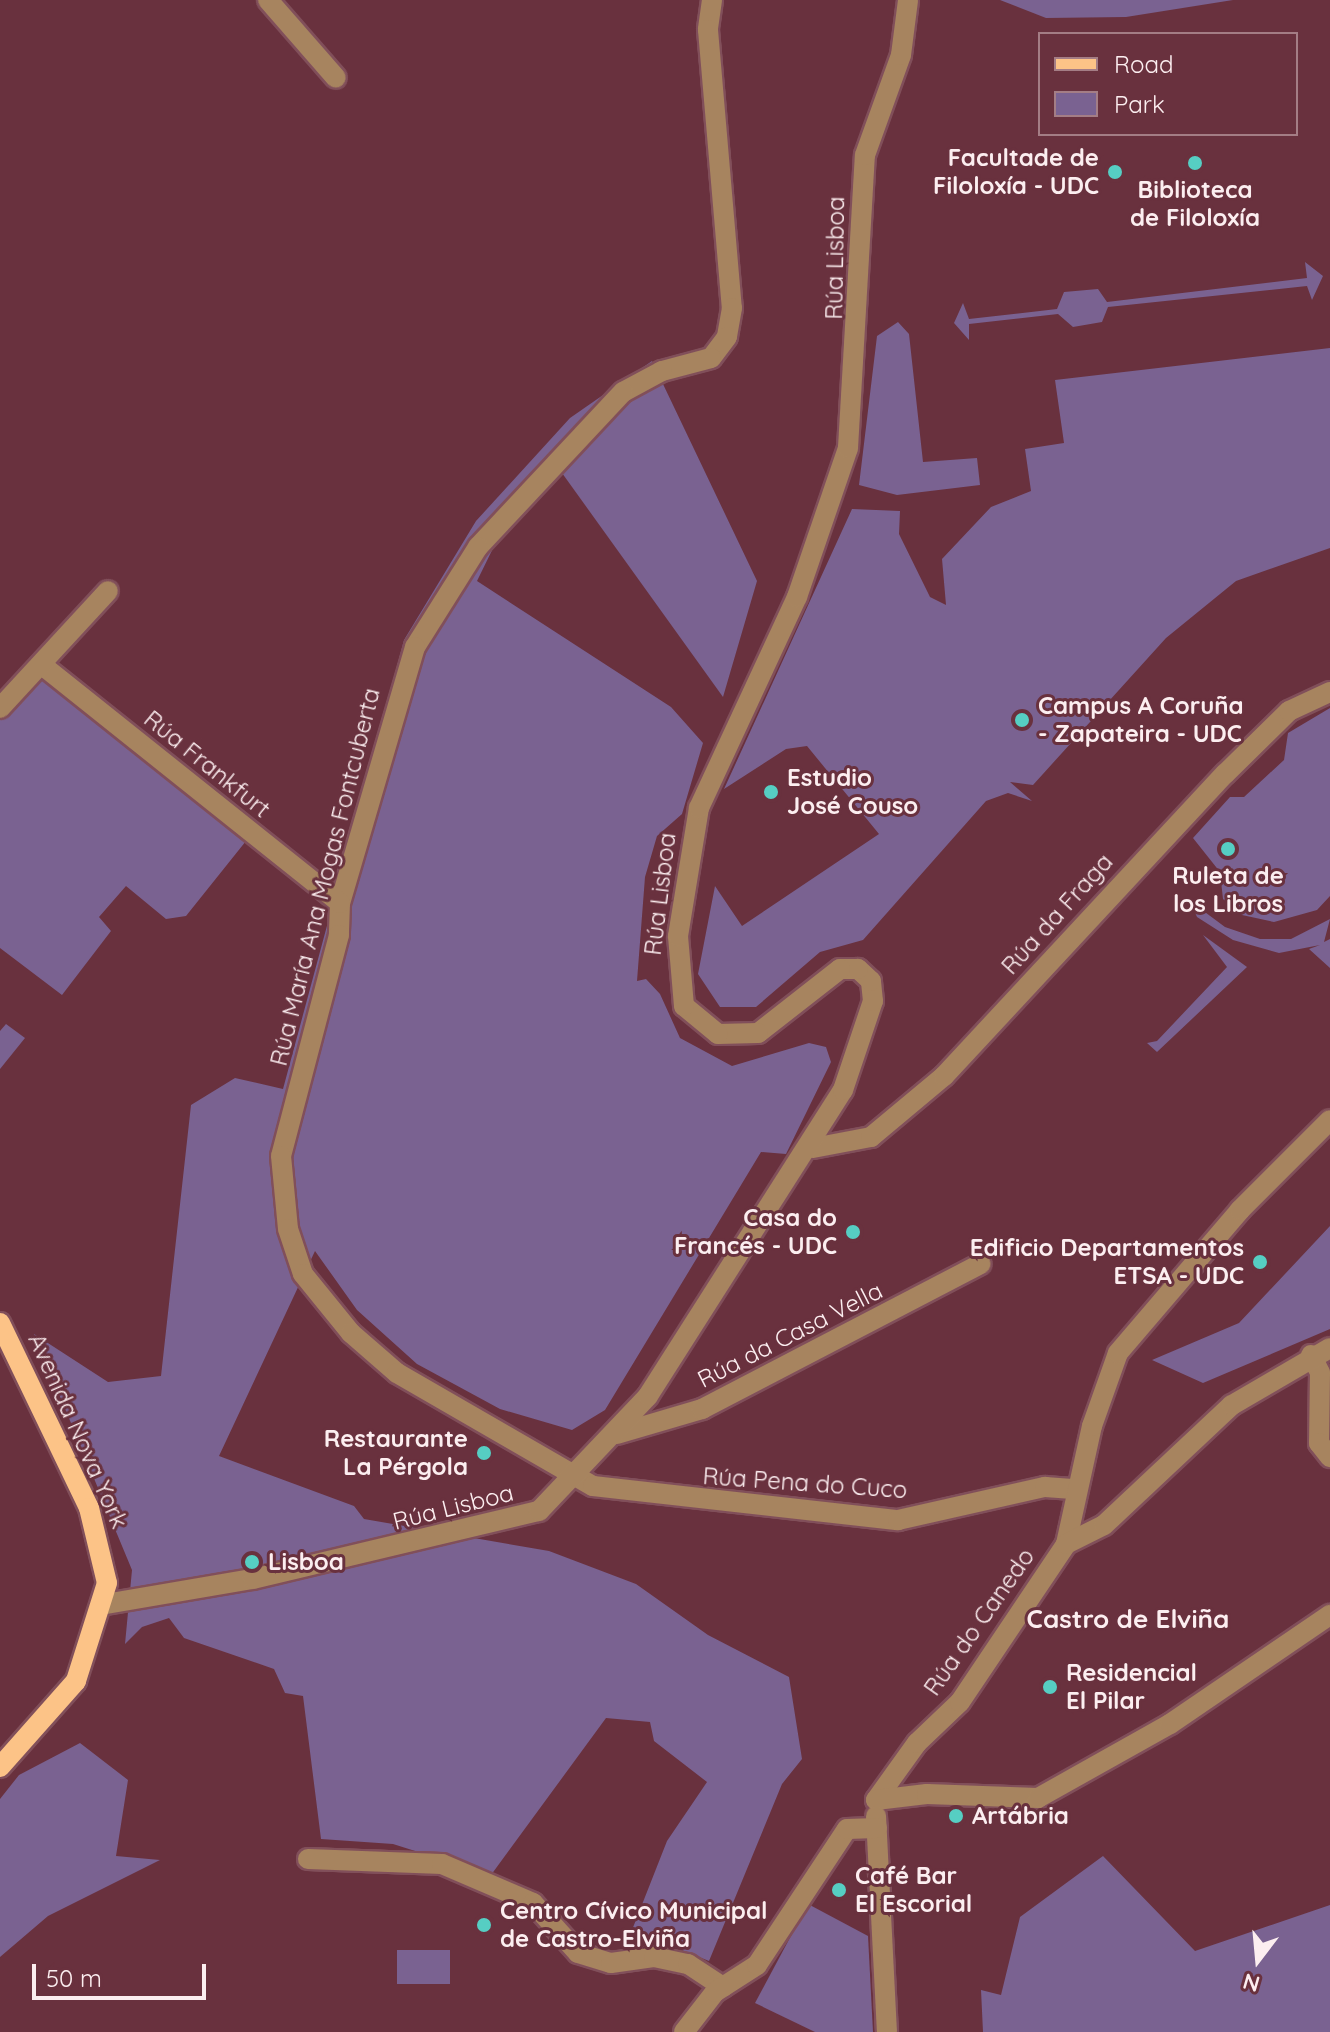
<!DOCTYPE html>
<meta charset="utf-8">
<style>
body{margin:0}
#map{position:relative;width:1330px;height:2032px;overflow:hidden;background:#69313e;font-family:Quicksand,sans-serif}
div>[style]{position:absolute}
.green>*{inset:0;background:#7a6291;transform-origin:0 0}
.roads{filter:drop-shadow(2px 0 #814f5a) drop-shadow(-2px 0 #814f5a) drop-shadow(0 2px #814f5a) drop-shadow(0 -2px #814f5a)}
.minor>*{height:20px;margin:-10px;padding:0 10px;transform-origin:10px;border-radius:10px;background:#a7845f}
.major>*{height:20px;margin:-10px;padding:0 10px;transform-origin:10px;border-radius:10px;background:#fcc387}
.dots>*{width:22px;height:22px;translate:-50% -50%;box-sizing:border-box;border:4px solid #69313e;border-radius:50%}
span{translate:-50% -50%;white-space:nowrap;text-align:center;line-height:1.15;-webkit-text-stroke:6px #69313e;paint-order:stroke}
.poi-label{font-size:24px;color:#fceef0;font-weight:700}
.right{translate:-100% -50%;text-align:right}
.left{translate:0 -50%;text-align:left}
.street-label{font-size:24px;color:#fceef0}
.neighbourhood-label{font-size:26px;color:#fceef0;font-weight:700}
.legend{position:absolute;left:1038px;top:32px;width:260px;height:104px;box-sizing:border-box;background:#69313e;border:2px solid #a47d85;margin:0;padding:10px 14px;list-style:none;font-size:24px;color:#fceef0}
.legend li{display:flex;align-items:center;gap:16px;height:40px}
.legend b{width:40px;border:2px solid #a47d85}
.north{position:absolute;left:1218px;top:1920px;width:80px;height:80px;-webkit-text-stroke:6px #69313e;paint-order:stroke;rotate:196deg;font-size:22px;font-weight:700;line-height:32px;text-align:center;color:#fceef0}
.north::after{content:'';display:block;margin:auto;width:28px;height:36px;background:#fceef0;clip-path:polygon(50% 0,100% 100%,50% 72%,0 100%)}
.scale{position:absolute;left:32px;top:1964px;width:174px;height:36px;box-sizing:border-box;border:4px solid #fceef0;border-top:0;padding-left:10px;font-size:24px;line-height:28px;white-space:nowrap;color:#fceef0;-webkit-text-stroke:6px #69313e;paint-order:stroke}
</style>
<div id="map">
<div class="green">
<i style="clip-path:polygon(1000px 0,1233px 0,1126px 17px,1046px 18px)"></i>
<i style="clip-path:polygon(1305px 262px,1323px 276px,1312px 300px,1307px 286px,1108px 307px,1102px 322px,1073px 327px,1058px 314px,969px 324px,969px 340px,954px 323px,963px 303px,969px 319px,1057px 309px,1064px 292px,1098px 289px,1107px 302px,1307px 278px)"></i>
<i style="clip-path:polygon(898px 322px,909px 334px,923px 462px,977px 458px,980px 485px,897px 495px,859px 485px,877px 336px)"></i>
<i style="clip-path:polygon(1330px 348px,1330px 548px,1236px 581px,1166px 638px,1033px 785px,1010px 782px,1032px 801px,1008px 793px,986px 801px,863px 940px,820px 952px,756px 1007px,720px 1007px,698px 974px,715px 886px,742px 926px,879px 834px,807px 746px,786px 749px,724px 789px,852px 509px,900px 511px,899px 534px,930px 597px,946px 605px,942px 559px,991px 507px,1031px 491px,1025px 449px,1064px 443px,1055px 380px)"></i>
<i style="clip-path:polygon(652px 361px,757px 581px,723px 697px,562px 473px,501px 532px,477px 581px,671px 707px,703px 743px,682px 814px,657px 836px,645px 877px,637px 981px,646px 979px,660px 994px,680px 1038px,732px 1066px,809px 1043px,826px 1047px,831px 1062px,786px 1154px,761px 1152px,605px 1410px,572px 1430px,500px 1409px,417px 1364px,357px 1310px,315px 1251px,219px 1456px,354px 1506px,364px 1519px,549px 1551px,636px 1584px,708px 1635px,789px 1677px,802px 1759px,782px 1784px,709px 1961px,632px 1930px,667px 1841px,707px 1782px,654px 1741px,650px 1722px,606px 1718px,491px 1875px,393px 1844px,321px 1839px,303px 1696px,285px 1693px,274px 1669px,184px 1638px,169px 1618px,142px 1627px,125px 1644px,132px 1570px,34px 1334px,108px 1382px,161px 1376px,191px 1105px,235px 1078px,283px 1089px,404px 640px,476px 521px,570px 418px)"></i>
<i style="clip-path:polygon(41px 678px,250px 836px,186px 916px,166px 919px,126px 886px,99px 917px,111px 931px,62px 995px,0 948px,0 715px)"></i>
<i style="clip-path:polygon(1330px 708px,1330px 896px,1317px 910px,1274px 922px,1242px 915px,1223px 899px,1220px 872px,1193px 838px,1230px 797px,1244px 797px,1284px 760px,1288px 733px)"></i>
<i style="clip-path:polygon(1190px 901px,1225px 927px,1260px 939px,1291px 939px,1330px 919px,1324px 942px,1330px 939px,1330px 968px,1309px 949px,1320px 945px,1279px 953px,1233px 940px,1197px 917px)"></i>
<i style="clip-path:polygon(1203px 935px,1247px 967px,1157px 1052px,1147px 1043px,1157px 1041px,1227px 967px)"></i>
<i style="clip-path:polygon(6px 1024px,25px 1038px,0 1069px,0 1031px)"></i>
<i style="clip-path:polygon(1330px 1226px,1330px 1329px,1203px 1383px,1152px 1360px,1239px 1323px)"></i>
<i style="clip-path:polygon(80px 1743px,128px 1780px,116px 1856px,160px 1860px,48px 1916px,0 1957px,0 1799px,19px 1775px)"></i>
<i style="clip-path:polygon(1103px 1856px,1195px 1951px,1330px 1905px,1330px 2032px,983px 2032px,981px 1990px,1001px 1995px,1020px 1917px)"></i>
<i style="clip-path:polygon(808px 1904px,868px 1936px,873px 2032px,815px 2032px,755px 2003px)"></i>
<i style="left:450px;top:1950px;width:34px;height:53px;rotate:90deg"></i>
</div>
<div class="roads">
<div class="minor">
<i style="left:268px;top:0;width:103px;rotate:48.9deg"></i>
<i style="left:712px;top:0;width:30px;rotate:98deg"></i>
<i style="left:708px;top:30px;width:279px;rotate:85.1deg"></i>
<i style="left:732px;top:308px;width:29px;rotate:100deg"></i>
<i style="left:727px;top:337px;width:26px;rotate:127deg"></i>
<i style="left:711px;top:358px;width:51px;rotate:165.1deg"></i>
<i style="left:662px;top:371px;width:44px;rotate:151.7deg"></i>
<i style="left:623px;top:392px;width:212px;rotate:133.1deg"></i>
<i style="left:478px;top:547px;width:118px;rotate:122.2deg"></i>
<i style="left:415px;top:647px;width:267px;rotate:106.3deg"></i>
<i style="left:340px;top:903px;width:32px;rotate:92deg"></i>
<i style="left:339px;top:935px;width:228px;rotate:104.7deg"></i>
<i style="left:281px;top:1156px;width:73px;rotate:84.5deg"></i>
<i style="left:288px;top:1229px;width:47px;rotate:71.6deg"></i>
<i style="left:303px;top:1274px;width:76px;rotate:50.9deg"></i>
<i style="left:351px;top:1333px;width:61px;rotate:41deg"></i>
<i style="left:397px;top:1373px;width:226px;rotate:30deg"></i>
<i style="left:593px;top:1486px;width:307px;rotate:6.4deg"></i>
<i style="left:898px;top:1520px;width:151px;rotate:-12.7deg"></i>
<i style="left:1045px;top:1487px;width:31px;rotate:4deg"></i>
<i style="left:42px;top:665px;width:381px;rotate:38.6deg"></i>
<i style="left:0;top:708px;width:159px;rotate:-47.3deg"></i>
<i style="left:813px;top:1148px;width:59px;rotate:-10.7deg"></i>
<i style="left:871px;top:1137px;width:95px;rotate:-39.9deg"></i>
<i style="left:944px;top:1076px;width:413px;rotate:-47.1deg"></i>
<i style="left:1225px;top:774px;width:90px;rotate:-44.5deg"></i>
<i style="left:1289px;top:711px;width:45px;rotate:-24.9deg"></i>
<i style="left:1311px;top:1355px;width:20px;rotate:63deg"></i>
<i style="left:1320px;top:1373px;width:70px;rotate:90.8deg"></i>
<i style="left:1319px;top:1443px;width:18px;rotate:52deg"></i>
<i style="left:617px;top:1434px;width:89px;rotate:-16.4deg"></i>
<i style="left:702px;top:1409px;width:314px;rotate:-27.5deg"></i>
<i style="left:1066px;top:1544px;width:121px;rotate:-77.6deg"></i>
<i style="left:1092px;top:1426px;width:77px;rotate:-70.4deg"></i>
<i style="left:1118px;top:1353px;width:188px;rotate:-49.5deg"></i>
<i style="left:1240px;top:1210px;width:127px;rotate:-45deg"></i>
<i style="left:106px;top:1604px;width:149px;rotate:-9.7deg"></i>
<i style="left:253px;top:1579px;width:294px;rotate:-13.4deg"></i>
<i style="left:539px;top:1511px;width:158px;rotate:-46.5deg"></i>
<i style="left:648px;top:1396px;width:363px;rotate:-57.5deg"></i>
<i style="left:843px;top:1090px;width:94px;rotate:-71.4deg"></i>
<i style="left:873px;top:1001px;width:20px;rotate:-96deg"></i>
<i style="left:871px;top:981px;width:18px;rotate:-137deg"></i>
<i style="left:858px;top:969px;width:18px;rotate:180deg"></i>
<i style="left:840px;top:969px;width:104px;rotate:142deg"></i>
<i style="left:758px;top:1033px;width:40px;rotate:178.6deg"></i>
<i style="left:718px;top:1034px;width:44px;rotate:-140.5deg"></i>
<i style="left:684px;top:1006px;width:70px;rotate:-94.9deg"></i>
<i style="left:678px;top:936px;width:130px;rotate:-80.7deg"></i>
<i style="left:699px;top:808px;width:233px;rotate:-65.1deg"></i>
<i style="left:797px;top:597px;width:157px;rotate:-71.1deg"></i>
<i style="left:848px;top:448px;width:293px;rotate:-86.7deg"></i>
<i style="left:865px;top:155px;width:106px;rotate:-70.2deg"></i>
<i style="left:901px;top:55px;width:55px;rotate:-82.7deg"></i>
<i style="left:876px;top:1800px;width:70px;rotate:-54.3deg"></i>
<i style="left:917px;top:1743px;width:59px;rotate:-43.6deg"></i>
<i style="left:960px;top:1702px;width:190px;rotate:-56.1deg"></i>
<i style="left:1066px;top:1544px;width:42px;rotate:-26.6deg"></i>
<i style="left:1104px;top:1525px;width:175px;rotate:-43.2deg"></i>
<i style="left:1232px;top:1405px;width:113px;rotate:-30.2deg"></i>
<i style="left:876px;top:1800px;width:51px;rotate:-6.7deg"></i>
<i style="left:927px;top:1794px;width:111px;rotate:2.1deg"></i>
<i style="left:1038px;top:1798px;width:151px;rotate:-29.3deg"></i>
<i style="left:1170px;top:1724px;width:194px;rotate:-34.3deg"></i>
<i style="left:876px;top:1816px;width:216px;rotate:87.1deg"></i>
<i style="left:308px;top:1859px;width:134px;rotate:2.1deg"></i>
<i style="left:442px;top:1864px;width:99px;rotate:23.2deg"></i>
<i style="left:533px;top:1903px;width:67px;rotate:48deg"></i>
<i style="left:578px;top:1953px;width:34px;rotate:17deg"></i>
<i style="left:611px;top:1963px;width:43px;rotate:-7.9deg"></i>
<i style="left:654px;top:1957px;width:35px;rotate:12deg"></i>
<i style="left:688px;top:1964px;width:42px;rotate:33.3deg"></i>
<i style="left:684px;top:2032px;width:51px;rotate:-52.2deg"></i>
<i style="left:715px;top:1992px;width:50px;rotate:-32.7deg"></i>
<i style="left:757px;top:1965px;width:163px;rotate:-56.5deg"></i>
<i style="left:847px;top:1829px;width:30px;rotate:-2deg"></i>
</div>
<div class="major">
<i style="left:0;top:1323px;width:205px;rotate:64.3deg"></i>
<i style="left:89px;top:1508px;width:77px;rotate:76.5deg"></i>
<i style="left:107px;top:1583px;width:103px;rotate:107.6deg"></i>
<i style="left:76px;top:1681px;width:115px;rotate:131.5deg"></i>
</div>
</div>
<div class="dots">
<i style="left:1195px;top:163px;background:#56cec3"></i>
<i style="left:1115px;top:172px;background:#56cec3"></i>
<i style="left:1022px;top:720px;background:#56cec3"></i>
<i style="left:771px;top:792px;background:#56cec3"></i>
<i style="left:1228px;top:849px;background:#56cec3"></i>
<i style="left:853px;top:1232px;background:#56cec3"></i>
<i style="left:1260px;top:1262px;background:#56cec3"></i>
<i style="left:484px;top:1453px;background:#56cec3"></i>
<i style="left:252px;top:1562px;background:#56cec3"></i>
<i style="left:1050px;top:1687px;background:#56cec3"></i>
<i style="left:956px;top:1816px;background:#56cec3"></i>
<i style="left:839px;top:1890px;background:#56cec3"></i>
<i style="left:484px;top:1925px;background:#56cec3"></i>
</div>
<div class="poi-label">
<span class="right" style="left:1099px;top:172px">Facultade de<br>Filoloxía - UDC</span>
<span style="left:1195px;top:204px">Biblioteca<br>de Filoloxía</span>
<span class="left" style="left:1038px;top:720px">Campus A Coruña<br>- Zapateira - UDC</span>
<span class="left" style="left:787px;top:792px">Estudio<br>José Couso</span>
<span style="left:1228px;top:890px">Ruleta de<br>los Libros</span>
<span class="right" style="left:837px;top:1232px">Casa do<br>Francés - UDC</span>
<span class="right" style="left:1244px;top:1262px">Edificio Departamentos<br>ETSA - UDC</span>
<span class="right" style="left:468px;top:1453px">Restaurante<br>La Pérgola</span>
<span class="left" style="left:268px;top:1562px">Lisboa</span>
<span class="left" style="left:1066px;top:1687px">Residencial<br>El Pilar</span>
<span class="left" style="left:972px;top:1816px">Artábria</span>
<span class="left" style="left:855px;top:1890px">Café Bar<br>El Escorial</span>
<span class="left" style="left:500px;top:1925px">Centro Cívico Municipal<br>de Castro-Elviña</span>
</div>
<div class="street-label">
<span style="left:835px;top:258px;rotate:-89deg">Rúa Lisboa</span>
<span style="left:207px;top:764px;rotate:39deg">Rúa Frankfurt</span>
<span style="left:325px;top:877px;rotate:-76deg">Rúa María Ana Mogas Fontcuberta</span>
<span style="left:660px;top:894px;rotate:-83deg">Rúa Lisboa</span>
<span style="left:1057px;top:914px;rotate:-48deg">Rúa da Fraga</span>
<span style="left:790px;top:1335px;rotate:-27deg">Rúa da Casa Vella</span>
<span style="left:78px;top:1431px;rotate:66deg">Avenida Nova York</span>
<span style="left:805px;top:1483px;rotate:4deg">Rúa Pena do Cuco</span>
<span style="left:453px;top:1507px;rotate:-14deg">Rúa Lisboa</span>
<span style="left:979px;top:1622px;rotate:-55deg">Rúa do Canedo</span>
</div>
<div class="neighbourhood-label">
<span style="left:1128px;top:1619px">Castro de Elviña</span>
</div>
<ul class="legend">
<li><b style="height:10px;background:#fcc387"></b>Road</li>
<li><b style="height:22px;background:#7a6291"></b>Park</li>
</ul>
<div class="north">N</div>
<div class="scale">50 m</div>
</div>
